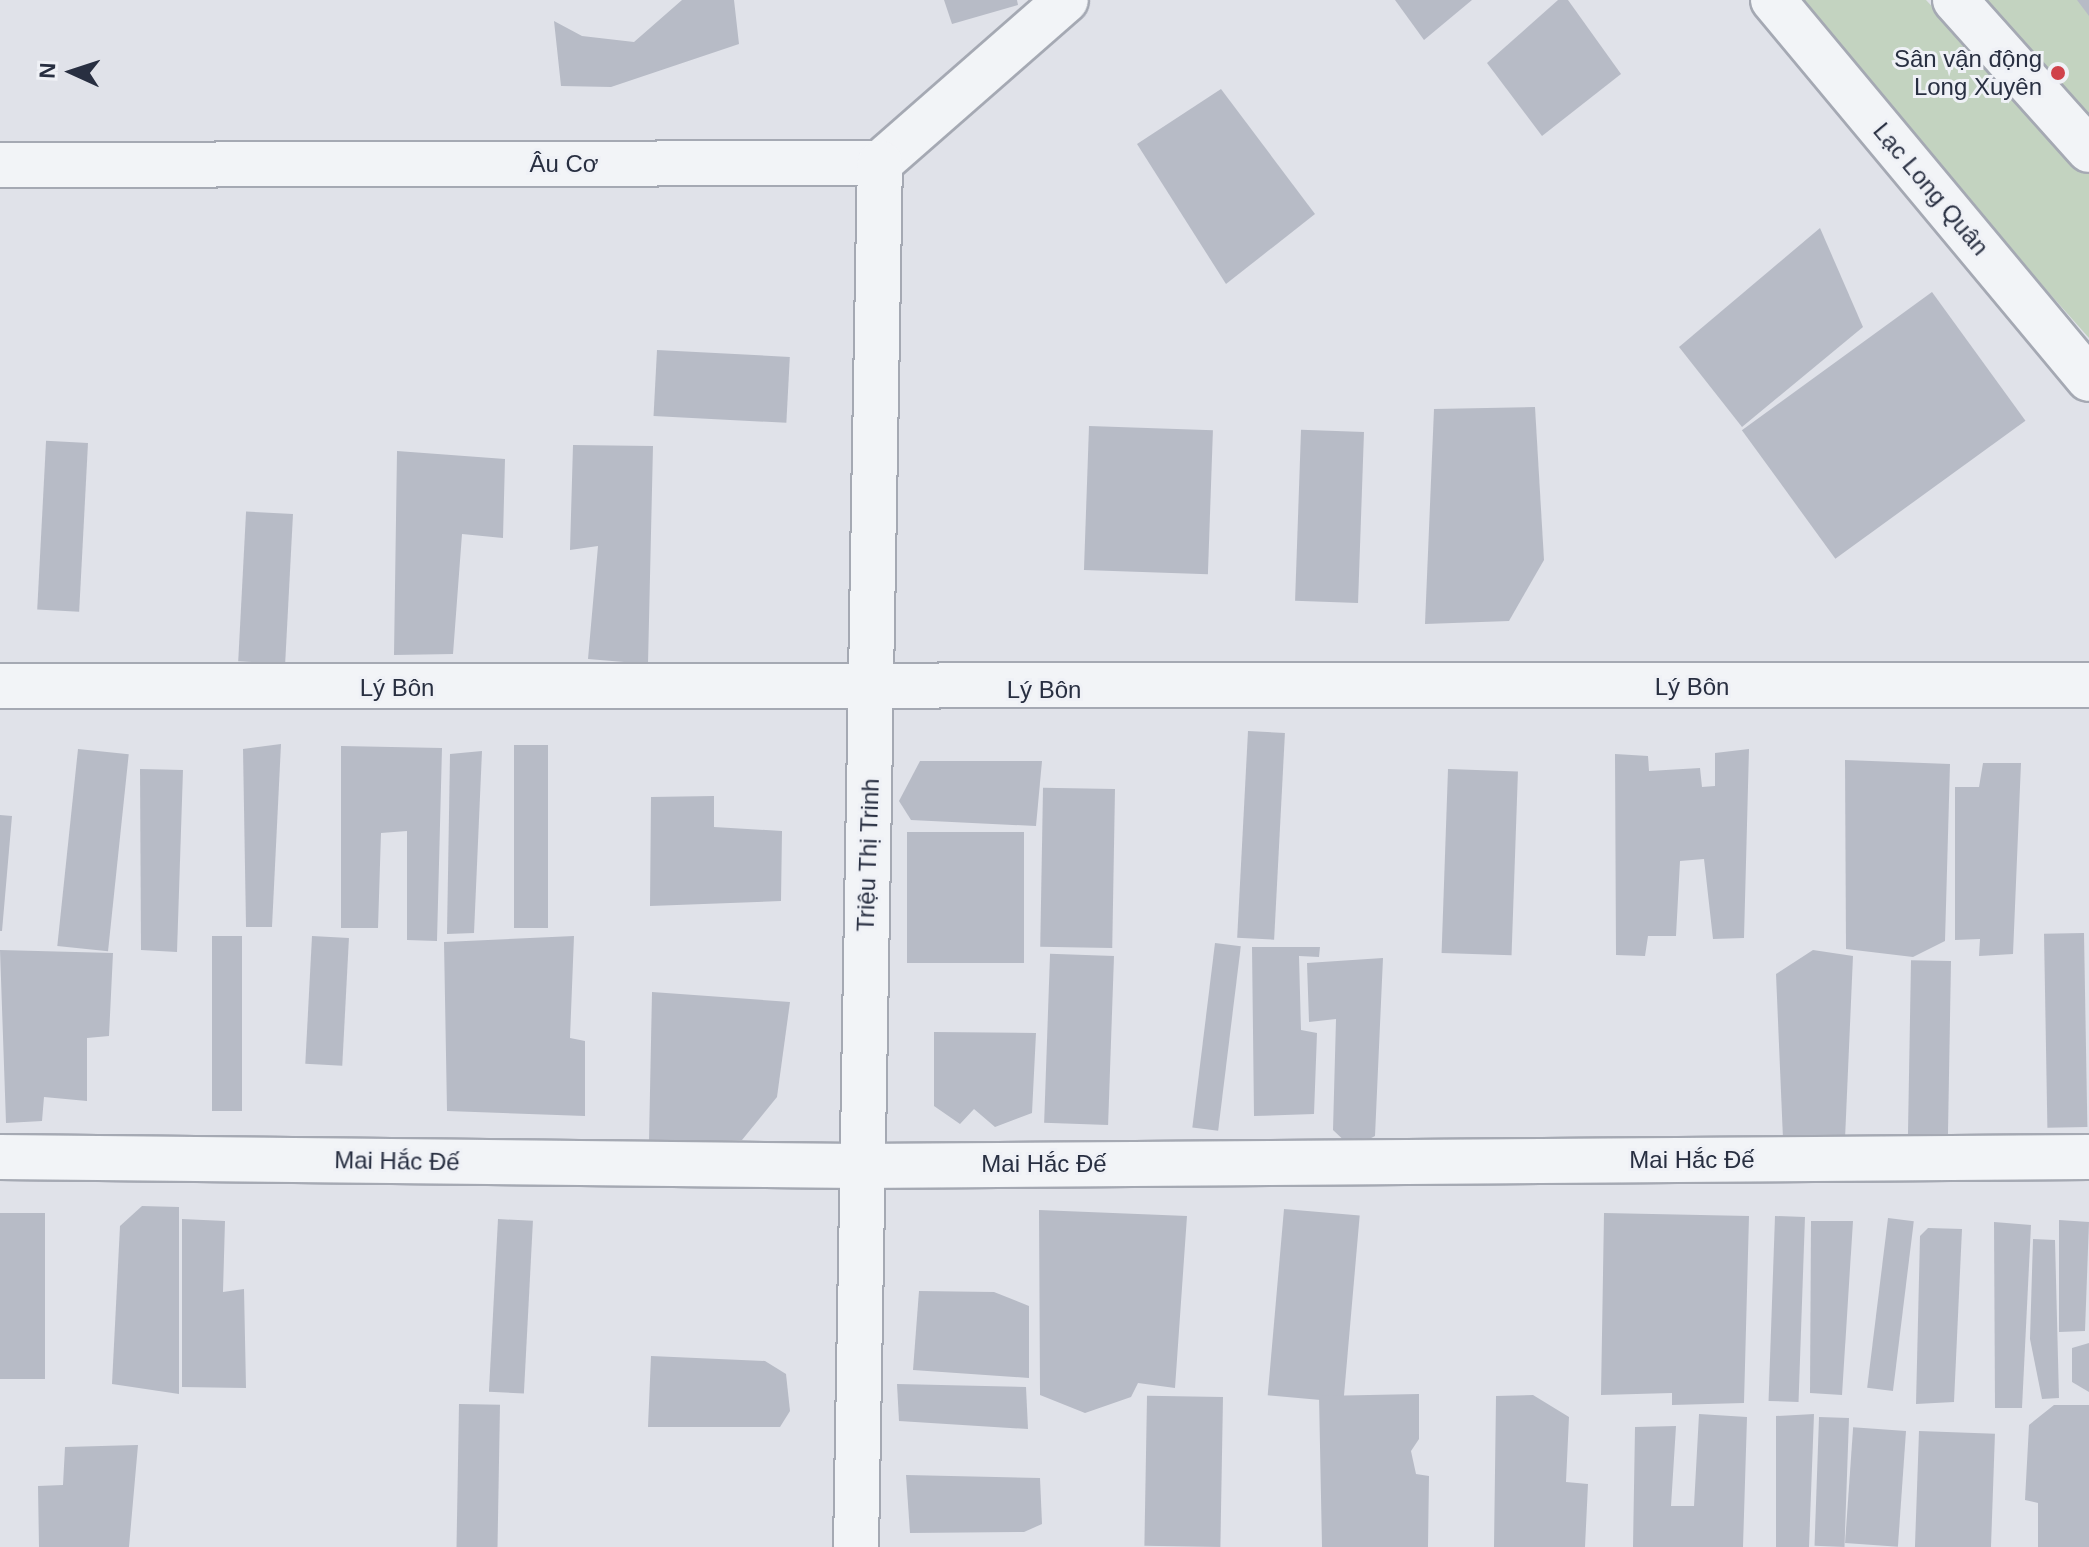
<!DOCTYPE html>
<meta charset="utf-8">
<style>
body{margin:0}
#map{position:relative;width:2089px;height:1547px;overflow:hidden;background:#e0e2e9;font-family:Helvetica,sans-serif}
div>[style]{position:absolute}
.green>*{inset:0;background:#c3d3c0}
.building>*{inset:0;background:#b7bbc6;transform-origin:0 0}
.roads{filter:drop-shadow(2px 0 #a5a9b3) drop-shadow(-2px 0 #a5a9b3) drop-shadow(0 2px #a5a9b3) drop-shadow(0 -2px #a5a9b3)}
.street>*{height:44px;margin:-22px;padding:0 22px;transform-origin:22px;border-radius:22px;background:#f2f4f7}
.dots>*{width:22px;height:22px;translate:-50% -50%;box-sizing:border-box;border:4px solid #eff1f6;border-radius:50%}
span{translate:-50% -50%;white-space:nowrap;text-align:center;line-height:1.15;-webkit-text-stroke:6px #eff1f6;paint-order:stroke}
.poi-label{font-size:24px;color:#282f41}
.right{translate:-100% -50%;text-align:right}
.street-label{font-size:24px;color:#282f41}
.north{position:absolute;left:32px;top:32px;width:80px;height:80px;-webkit-text-stroke:6px #eff1f6;paint-order:stroke;rotate:273deg;font-size:22px;font-weight:700;line-height:32px;text-align:center;color:#282f41}
.north::after{content:'';display:block;margin:auto;width:28px;height:36px;background:#282f41;clip-path:polygon(50% 0,100% 100%,50% 72%,0 100%)}
</style>
<div id="map">
<div class="green">
<i style="clip-path:polygon(1789px 0,1926px 0,2089px 174px,2089px 338px)"></i>
<i style="clip-path:polygon(1964px 0,2089px 0,2089px 146px)"></i>
</div>
<div class="building">
<i style="clip-path:polygon(682px 0,734px 0,739px 44px,611px 87px,561px 86px,554px 21px,582px 36px,634px 42px)"></i>
<i style="clip-path:polygon(944px 0,1017px 0,1018px 5px,952px 24px)"></i>
<i style="clip-path:polygon(1395px 0,1472px 0,1424px 40px)"></i>
<i style="clip-path:polygon(1558px 0,1568px 0,1621px 74px,1542px 136px,1487px 63px)"></i>
<i style="clip-path:polygon(2077px 0,2089px 0,2089px 16px)"></i>
<i style="clip-path:polygon(1221px 89px,1315px 214px,1226px 284px,1137px 144px)"></i>
<i style="clip-path:polygon(1820px 228px,1863px 327px,1742px 427px,1679px 347px)"></i>
<i style="left:1932px;top:292px;width:159px;height:235px;rotate:54deg"></i>
<i style="left:657px;top:350px;width:133px;height:66px;rotate:3deg"></i>
<i style="clip-path:polygon(1535px 407px,1544px 560px,1509px 621px,1425px 624px,1434px 409px)"></i>
<i style="left:1089px;top:426px;width:124px;height:144px;rotate:2deg"></i>
<i style="left:1364px;top:432px;width:171px;height:63px;rotate:92deg"></i>
<i style="left:88px;top:443px;width:169px;height:42px;rotate:93deg"></i>
<i style="clip-path:polygon(573px 445px,653px 446px,648px 664px,588px 659px,598px 546px,570px 550px)"></i>
<i style="clip-path:polygon(397px 451px,505px 459px,503px 538px,462px 534px,453px 654px,394px 655px)"></i>
<i style="left:293px;top:514px;width:150px;height:47px;rotate:93deg"></i>
<i style="left:1248px;top:731px;width:37px;height:207px;rotate:3deg"></i>
<i style="clip-path:polygon(281px 744px,272px 927px,246px 927px,243px 749px)"></i>
<i style="left:548px;top:745px;width:183px;height:34px;rotate:90deg"></i>
<i style="clip-path:polygon(341px 746px,442px 748px,437px 941px,407px 940px,407px 831px,381px 833px,378px 928px,341px 928px)"></i>
<i style="left:78px;top:749px;width:51px;height:198px;rotate:6deg"></i>
<i style="clip-path:polygon(1749px 749px,1744px 938px,1713px 939px,1704px 859px,1680px 861px,1676px 936px,1648px 936px,1645px 956px,1616px 955px,1615px 754px,1648px 756px,1649px 771px,1700px 768px,1702px 787px,1715px 786px,1715px 753px)"></i>
<i style="clip-path:polygon(482px 751px,474px 933px,447px 934px,450px 754px)"></i>
<i style="clip-path:polygon(1845px 760px,1950px 764px,1945px 941px,1913px 957px,1846px 949px)"></i>
<i style="clip-path:polygon(920px 761px,1042px 761px,1036px 826px,911px 820px,899px 801px)"></i>
<i style="clip-path:polygon(1983px 763px,2021px 763px,2013px 954px,1979px 956px,1980px 939px,1955px 940px,1955px 787px,1979px 787px)"></i>
<i style="clip-path:polygon(140px 769px,183px 770px,177px 952px,141px 950px)"></i>
<i style="left:1448px;top:769px;width:70px;height:184px;rotate:2deg"></i>
<i style="left:1115px;top:789px;width:159px;height:72px;rotate:91deg"></i>
<i style="clip-path:polygon(714px 796px,714px 827px,782px 831px,781px 901px,650px 906px,651px 797px)"></i>
<i style="clip-path:polygon(0 815px,12px 816px,2px 931px,0 931px)"></i>
<i style="left:907px;top:832px;width:117px;height:131px"></i>
<i style="left:2084px;top:933px;width:194px;height:40px;rotate:89deg"></i>
<i style="left:212px;top:936px;width:30px;height:175px"></i>
<i style="left:312px;top:936px;width:37px;height:128px;rotate:3deg"></i>
<i style="clip-path:polygon(574px 936px,570px 1038px,585px 1041px,585px 1116px,447px 1111px,444px 942px)"></i>
<i style="left:1215px;top:943px;width:26px;height:186px;rotate:7deg"></i>
<i style="clip-path:polygon(1252px 947px,1320px 947px,1319px 957px,1299px 956px,1301px 1030px,1317px 1033px,1314px 1114px,1254px 1116px)"></i>
<i style="clip-path:polygon(0 950px,113px 953px,109px 1036px,87px 1038px,87px 1101px,44px 1097px,42px 1121px,6px 1123px)"></i>
<i style="clip-path:polygon(1813px 950px,1853px 956px,1845px 1139px,1783px 1139px,1776px 974px)"></i>
<i style="left:1114px;top:956px;width:169px;height:64px;rotate:92deg"></i>
<i style="clip-path:polygon(1383px 958px,1375px 1136px,1352px 1148px,1333px 1130px,1336px 1019px,1309px 1022px,1307px 963px)"></i>
<i style="left:1951px;top:961px;width:185px;height:40px;rotate:91deg"></i>
<i style="clip-path:polygon(652px 992px,790px 1002px,777px 1097px,742px 1140px,649px 1141px)"></i>
<i style="clip-path:polygon(934px 1032px,1036px 1033px,1032px 1113px,995px 1127px,974px 1109px,960px 1124px,934px 1106px)"></i>
<i style="clip-path:polygon(142px 1206px,179px 1207px,179px 1394px,112px 1384px,120px 1226px)"></i>
<i style="left:1284px;top:1209px;width:76px;height:187px;rotate:5deg"></i>
<i style="clip-path:polygon(1039px 1210px,1187px 1216px,1175px 1388px,1138px 1383px,1131px 1397px,1085px 1413px,1040px 1395px)"></i>
<i style="left:45px;top:1213px;width:166px;height:46px;rotate:90deg"></i>
<i style="clip-path:polygon(1604px 1213px,1749px 1216px,1744px 1403px,1672px 1405px,1672px 1393px,1601px 1395px)"></i>
<i style="left:1775px;top:1216px;width:30px;height:185px;rotate:2deg"></i>
<i style="left:1888px;top:1218px;width:26px;height:171px;rotate:7deg"></i>
<i style="clip-path:polygon(182px 1219px,225px 1221px,223px 1292px,244px 1289px,246px 1388px,182px 1387px)"></i>
<i style="left:498px;top:1219px;width:35px;height:173px;rotate:3deg"></i>
<i style="clip-path:polygon(2059px 1220px,2089px 1222px,2085px 1331px,2059px 1332px)"></i>
<i style="clip-path:polygon(1811px 1221px,1853px 1221px,1842px 1395px,1810px 1393px)"></i>
<i style="clip-path:polygon(1994px 1222px,2031px 1225px,2022px 1408px,1995px 1408px)"></i>
<i style="clip-path:polygon(1928px 1228px,1962px 1229px,1954px 1402px,1916px 1404px,1920px 1236px)"></i>
<i style="clip-path:polygon(2033px 1239px,2055px 1240px,2059px 1398px,2042px 1399px,2030px 1339px)"></i>
<i style="clip-path:polygon(919px 1291px,994px 1292px,1029px 1306px,1029px 1378px,913px 1370px)"></i>
<i style="clip-path:polygon(2089px 1343px,2089px 1392px,2072px 1382px,2072px 1348px)"></i>
<i style="clip-path:polygon(651px 1356px,765px 1361px,786px 1374px,790px 1411px,780px 1427px,648px 1427px)"></i>
<i style="clip-path:polygon(897px 1384px,1026px 1387px,1028px 1429px,899px 1421px)"></i>
<i style="clip-path:polygon(1419px 1394px,1419px 1439px,1411px 1451px,1416px 1474px,1429px 1476px,1428px 1547px,1322px 1547px,1319px 1396px)"></i>
<i style="clip-path:polygon(1533px 1395px,1569px 1417px,1566px 1482px,1588px 1484px,1585px 1547px,1494px 1547px,1496px 1396px)"></i>
<i style="left:1223px;top:1397px;width:150px;height:76px;rotate:91deg"></i>
<i style="left:459px;top:1404px;width:41px;height:143px;rotate:1deg"></i>
<i style="clip-path:polygon(2054px 1405px,2089px 1405px,2089px 1547px,2038px 1547px,2038px 1503px,2025px 1500px,2029px 1425px)"></i>
<i style="clip-path:polygon(1699px 1414px,1747px 1417px,1743px 1547px,1633px 1547px,1635px 1427px,1676px 1426px,1671px 1506px,1694px 1506px)"></i>
<i style="clip-path:polygon(1814px 1414px,1809px 1547px,1776px 1547px,1776px 1416px)"></i>
<i style="left:1849px;top:1418px;width:129px;height:30px;rotate:92deg"></i>
<i style="left:1906px;top:1431px;width:116px;height:53px;rotate:94deg"></i>
<i style="left:1919px;top:1431px;width:76px;height:116px;rotate:2deg"></i>
<i style="clip-path:polygon(138px 1445px,129px 1547px,39px 1547px,38px 1486px,63px 1485px,65px 1447px)"></i>
<i style="clip-path:polygon(906px 1475px,1040px 1478px,1042px 1524px,1024px 1532px,910px 1533px)"></i>
</div>
<div class="roads">
<div class="street">
<i style="left:1773px;top:0;width:493px;rotate:50.2deg"></i>
<i style="left:1955px;top:0;width:201px;rotate:48.2deg"></i>
<i style="left:0;top:165px;width:880px;rotate:-0.13deg"></i>
<i style="left:880px;top:163px;width:247px;rotate:-41.2deg"></i>
<i style="left:0;top:686px;width:2089px;rotate:-0.03deg"></i>
<i style="left:0;top:1157px;width:858px;rotate:0.6deg"></i>
<i style="left:858px;top:1166px;width:1231px;rotate:-0.42deg"></i>
<i style="left:856px;top:1547px;width:1384px;rotate:-89.01deg"></i>
</div>
</div>
<div class="dots">
<i style="left:2058px;top:73px;background:#d0424a"></i>
</div>
<div class="poi-label">
<span class="right" style="left:2042px;top:73px">Sân vận động<br>Long Xuyên</span>
</div>
<div class="street-label">
<span style="left:564px;top:164px">Âu Cơ</span>
<span style="left:1931px;top:189px;rotate:50deg">Lạc Long Quân</span>
<span style="left:1692px;top:687px">Lý Bôn</span>
<span style="left:397px;top:688px">Lý Bôn</span>
<span style="left:1044px;top:690px">Lý Bôn</span>
<span style="left:868px;top:855px;rotate:-88deg">Triệu Thị Trinh</span>
<span style="left:1692px;top:1160px">Mai Hắc Đế</span>
<span style="left:397px;top:1161px;rotate:1deg">Mai Hắc Đế</span>
<span style="left:1044px;top:1164px">Mai Hắc Đế</span>
</div>
<div class="north">N</div>
</div>
